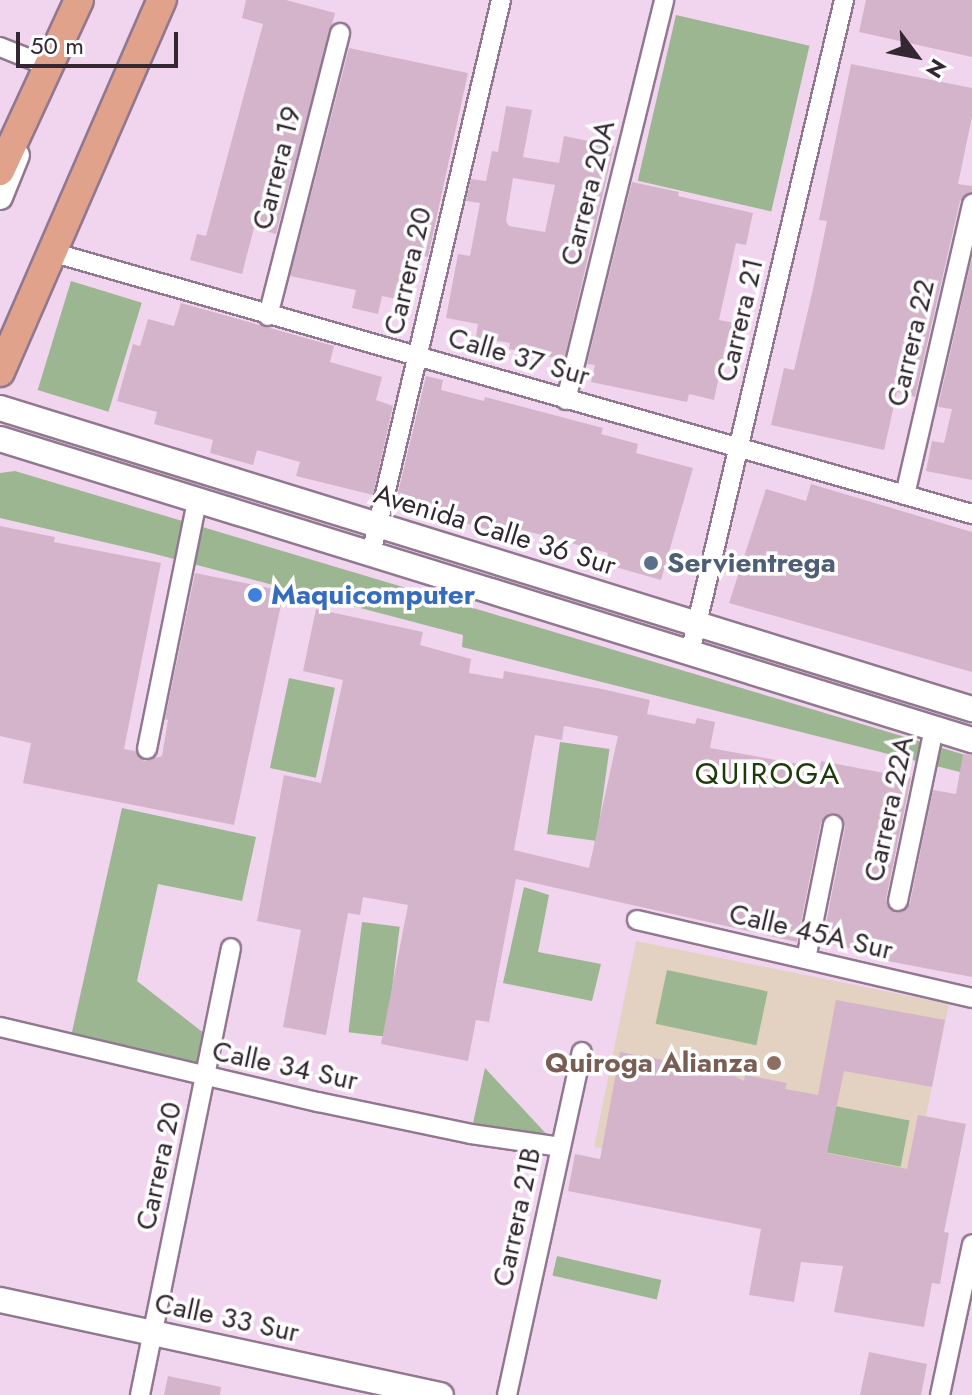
<!DOCTYPE html>
<style>
body{margin:0}
#map{position:relative;width:972px;height:1395px;overflow:hidden;background:#f1d5ef;font-family:Jost,sans-serif}
div>[style]{position:absolute}
.education>*{inset:0;background:#e3d2c1}
.green>*{inset:0;background:#9bb691;transform-origin:0 0}
.building>*{inset:0;background:#d4b4ca}
.roads{filter:drop-shadow(2px 0 #917890) drop-shadow(-2px 0 #917890) drop-shadow(0 2px #917890) drop-shadow(0 -2px #917890)}
.street>*{height:18px;margin:-9px;padding:0 9px;transform-origin:9px;border-radius:9px;background:#fff}
.secondary>*{height:24px;margin:-12px;padding:0 12px;transform-origin:12px;border-radius:12px;background:#fff}
.primary>*{height:28px;margin:-14px;padding:0 14px;transform-origin:14px;border-radius:14px;background:#e0a28b}
.dots>*{width:22px;height:22px;translate:-50% -50%;box-sizing:border-box;border:4px solid #fff;border-radius:50%}
span{translate:-50% -50%;white-space:nowrap;text-align:center;line-height:1.15;-webkit-text-stroke:7px #fff;paint-order:stroke}
.street-label{font-size:28px;color:#332832}
.service-label{font-size:28px;color:#4e5e75;font-weight:700}
.left{translate:0 -50%;text-align:left}
.shop-label{font-size:28px;color:#366cbe;font-weight:700}
.education-label{font-size:28px;color:#785e54;font-weight:700}
.right{translate:-100% -50%;text-align:right}
.neighbourhood-label{font-size:30px;color:#1e3a0b;letter-spacing:2px}
.north{position:absolute;left:876px;top:16px;width:80px;height:80px;-webkit-text-stroke:6px #fff;paint-order:stroke;rotate:122deg;font-size:22px;font-weight:700;line-height:32px;text-align:center;color:#332832}
.north::after{content:'';display:block;margin:auto;width:28px;height:36px;background:#332832;clip-path:polygon(50% 0,100% 100%,50% 72%,0 100%)}
.scale{position:absolute;left:16px;top:32px;width:162px;height:36px;box-sizing:border-box;border:4px solid #332832;border-top:0;padding-left:10px;font-size:24px;line-height:28px;white-space:nowrap;color:#332832;-webkit-text-stroke:6px #fff;paint-order:stroke}
</style>
<div id="map">
<div class="education">
<i style="clip-path:polygon(636px 941px,949px 1004px,926px 1116px,966px 1124px,947px 1218px,594px 1147px)"></i>
</div>
<div class="green">
<i style="left:676px;top:15px;width:137px;height:170px;rotate:13deg"></i>
<i style="left:71px;top:281px;width:74px;height:114px;rotate:17deg"></i>
<i style="clip-path:polygon(15px 471px,972px 757px,972px 775px,462px 647px,463px 635px,151px 553px,0 518px,0 473px)"></i>
<i style="left:289px;top:678px;width:47px;height:92px;rotate:12deg"></i>
<i style="left:560px;top:742px;width:50px;height:93px;rotate:8deg"></i>
<i style="clip-path:polygon(122px 808px,256px 837px,242px 901px,158px 884px,137px 981px,205px 1034px,197px 1069px,70px 1041px)"></i>
<i style="clip-path:polygon(524px 887px,549px 895px,538px 952px,601px 964px,592px 1001px,503px 983px)"></i>
<i style="left:362px;top:922px;width:38px;height:111px;rotate:7deg"></i>
<i style="left:667px;top:970px;width:103px;height:55px;rotate:12deg"></i>
<i style="clip-path:polygon(485px 1068px,551px 1139px,473px 1123px)"></i>
<i style="left:835px;top:1106px;width:76px;height:47px;rotate:11deg"></i>
<i style="left:557px;top:1256px;width:107px;height:20px;rotate:13deg"></i>
</div>
<div class="building">
<i style="clip-path:polygon(246px 0,286px 0,335px 13px,276px 234px,254px 228px,242px 274px,190px 260px,197px 234px,206px 236px,263px 24px,242px 18px)"></i>
<i style="clip-path:polygon(866px 0,972px 0,972px 57px,859px 32px)"></i>
<i style="clip-path:polygon(349px 48px,468px 73px,428px 257px,411px 253px,401px 300px,382px 296px,378px 314px,352px 308px,356px 290px,290px 276px)"></i>
<i style="clip-path:polygon(851px 64px,972px 88px,972px 117px,958px 184px,972px 186px,972px 192px,960px 201px,915px 397px,897px 392px,884px 450px,771px 425px,784px 368px,794px 370px,813px 289px,827px 221px,819px 220px)"></i>
<i style="clip-path:polygon(evenodd,506px 106px,532px 110px,523px 157px,559px 163px,564px 136px,614px 146px,564px 360px,509px 349px,510px 343px,476px 337px,478px 324px,446px 318px,458px 254px,470px 256px,480px 203px,466px 201px,471px 179px,486px 181px,492px 151px,498px 152px,506px 106px,513px 178px,555px 185px,545px 232px,509px 226px,506px 221px,513px 178px)"></i>
<i style="clip-path:polygon(632px 182px,679px 192px,678px 196px,753px 213px,746px 245px,736px 243px,719px 320px,740px 324px,734px 349px,725px 347px,714px 400px,689px 394px,687px 402px,591px 382px,595px 365px,587px 364px)"></i>
<i style="clip-path:polygon(972px 257px,972px 480px,926px 471px,932px 441px,944px 443px,952px 409px,938px 407px,939px 402px)"></i>
<i style="clip-path:polygon(181px 303px,334px 346px,330px 362px,382px 377px,376px 400px,393px 406px,373px 495px,296px 476px,300px 462px,257px 450px,253px 465px,210px 453px,213px 440px,154px 424px,157px 412px,117px 401px,133px 344px,140px 346px,148px 319px,174px 326px)"></i>
<i style="clip-path:polygon(426px 376px,443px 380px,441px 390px,484px 401px,485px 397px,603px 428px,601px 434px,638px 444px,636px 453px,693px 468px,661px 580px,605px 564px,608px 553px,501px 524px,499px 532px,395px 505px)"></i>
<i style="clip-path:polygon(811px 484px,972px 532px,972px 672px,729px 603px,766px 489px,806px 501px)"></i>
<i style="clip-path:polygon(0 526px,55px 537px,54px 542px,161px 563px,124px 749px,135px 751px,144px 761px,162px 756px,168px 720px,165px 719px,195px 573px,284px 591px,234px 825px,23px 783px,31px 743px,0 736px)"></i>
<i style="clip-path:polygon(evenodd,316px 609px,423px 632px,420px 645px,471px 659px,469px 673px,503px 679px,504px 671px,602px 689px,650px 700px,647px 714px,695px 724px,697px 718px,715px 722px,710px 748px,820px 768px,821px 761px,911px 778px,886px 899px,887px 905px,895px 912px,902px 912px,910px 903px,933px 790px,956px 794px,963px 754px,972px 755px,972px 977px,882px 960px,883px 954px,822px 943px,845px 827px,841px 817px,830px 813px,821px 823px,797px 942px,516px 879px,489px 1022px,476px 1020px,468px 1061px,381px 1044px,408px 905px,363px 897px,360px 915px,348px 913px,326px 1035px,283px 1027px,301px 930px,257px 921px,284px 775px,321px 783px,343px 680px,303px 671px,316px 609px,564px 726px,618px 736px,589px 868px,514px 850px,535px 735px,562px 740px,564px 726px)"></i>
<i style="clip-path:polygon(836px 1000px,945px 1020px,932px 1087px,844px 1071px,827px 1153px,907px 1169px,918px 1115px,966px 1124px,944px 1232px,949px 1233px,940px 1284px,932px 1283px,924px 1327px,834px 1312px,843px 1266px,801px 1262px,794px 1302px,749px 1295px,761px 1229px,568px 1191px,575px 1154px,600px 1159px,620px 1052px,664px 1060px,663px 1068px,688px 1067px,718px 1075px,724px 1071px,744px 1081px,745px 1075px,787px 1083px,785px 1089px,818px 1095px)"></i>
<i style="clip-path:polygon(869px 1352px,927px 1364px,921px 1395px,860px 1395px)"></i>
<i style="clip-path:polygon(168px 1376px,221px 1387px,220px 1395px,164px 1395px)"></i>
</div>
<div class="roads">
<div class="street">
<i style="left:0;top:47px;width:52px;rotate:21.6deg"></i>
<i style="left:51px;top:252px;width:958px;rotate:15.88deg"></i>
<i style="left:268px;top:316px;width:292px;rotate:-75.7deg"></i>
<i style="left:566px;top:400px;width:412px;rotate:-76.2deg"></i>
<i style="left:905px;top:495px;width:299px;rotate:-77deg"></i>
<i style="left:371px;top:554px;width:569px;rotate:-76.79deg"></i>
<i style="left:690px;top:653px;width:671px;rotate:-76.73deg"></i>
<i style="left:147px;top:749px;width:254px;rotate:-78.6deg"></i>
<i style="left:898px;top:901px;width:177px;rotate:-78.2deg"></i>
<i style="left:637px;top:920px;width:344px;rotate:13.1deg"></i>
<i style="left:806px;top:959px;width:137px;rotate:-78.6deg"></i>
<i style="left:0;top:1027px;width:327px;rotate:13.3deg"></i>
<i style="left:318px;top:1102px;width:156px;rotate:11.8deg"></i>
<i style="left:471px;top:1134px;width:91px;rotate:8.2deg"></i>
<i style="left:140px;top:1395px;width:456px;rotate:-78.5deg"></i>
<i style="left:507px;top:1395px;width:351px;rotate:-77.7deg"></i>
<i style="left:940px;top:1395px;width:154px;rotate:-78deg"></i>
</div>
<div class="secondary">
<i style="left:0;top:197px;width:45px;rotate:-68deg"></i>
<i style="left:0;top:408px;width:1018px;rotate:17.21deg"></i>
<i style="left:0;top:439px;width:1018px;rotate:17.21deg"></i>
<i style="left:0;top:1300px;width:451px;rotate:12.2deg"></i>
</div>
<div class="primary">
<i style="left:0;top:171px;width:188px;rotate:-65.2deg"></i>
<i style="left:0;top:372px;width:406px;rotate:-66.5deg"></i>
</div>
</div>
<div class="dots">
<i style="left:651px;top:563px;background:#5c6f8a"></i>
<i style="left:255px;top:595px;background:#3f7fe0"></i>
<i style="left:774px;top:1063px;background:#8d6e63"></i>
</div>
<div class="street-label">
<span style="left:277px;top:168px;rotate:-76deg">Carrera 19</span>
<span style="left:588px;top:193px;rotate:-76deg">Carrera 20A</span>
<span style="left:408px;top:271px;rotate:-77deg">Carrera 20</span>
<span style="left:740px;top:320px;rotate:-77deg">Carrera 21</span>
<span style="left:911px;top:343px;rotate:-77deg">Carrera 22</span>
<span style="left:519px;top:357px;rotate:16deg">Calle 37 Sur</span>
<span style="left:495px;top:530px;rotate:17deg">Avenida Calle 36 Sur</span>
<span style="left:889px;top:809px;rotate:-78deg">Carrera 22A</span>
<span style="left:811px;top:932px;rotate:13deg">Calle 45A Sur</span>
<span style="left:285px;top:1066px;rotate:12deg">Calle 34 Sur</span>
<span style="left:159px;top:1166px;rotate:-78deg">Carrera 20</span>
<span style="left:517px;top:1217px;rotate:-78deg">Carrera 21B</span>
<span style="left:227px;top:1318px;rotate:12deg">Calle 33 Sur</span>
</div>
<div class="service-label">
<span class="left" style="left:667px;top:563px">Servientrega</span>
</div>
<div class="shop-label">
<span class="left" style="left:271px;top:595px">Maquicomputer</span>
</div>
<div class="education-label">
<span class="right" style="left:758px;top:1063px">Quiroga Alianza</span>
</div>
<div class="neighbourhood-label">
<span style="left:768px;top:774px">QUIROGA</span>
</div>
<div class="north">N</div>
<div class="scale">50 m</div>
</div>
